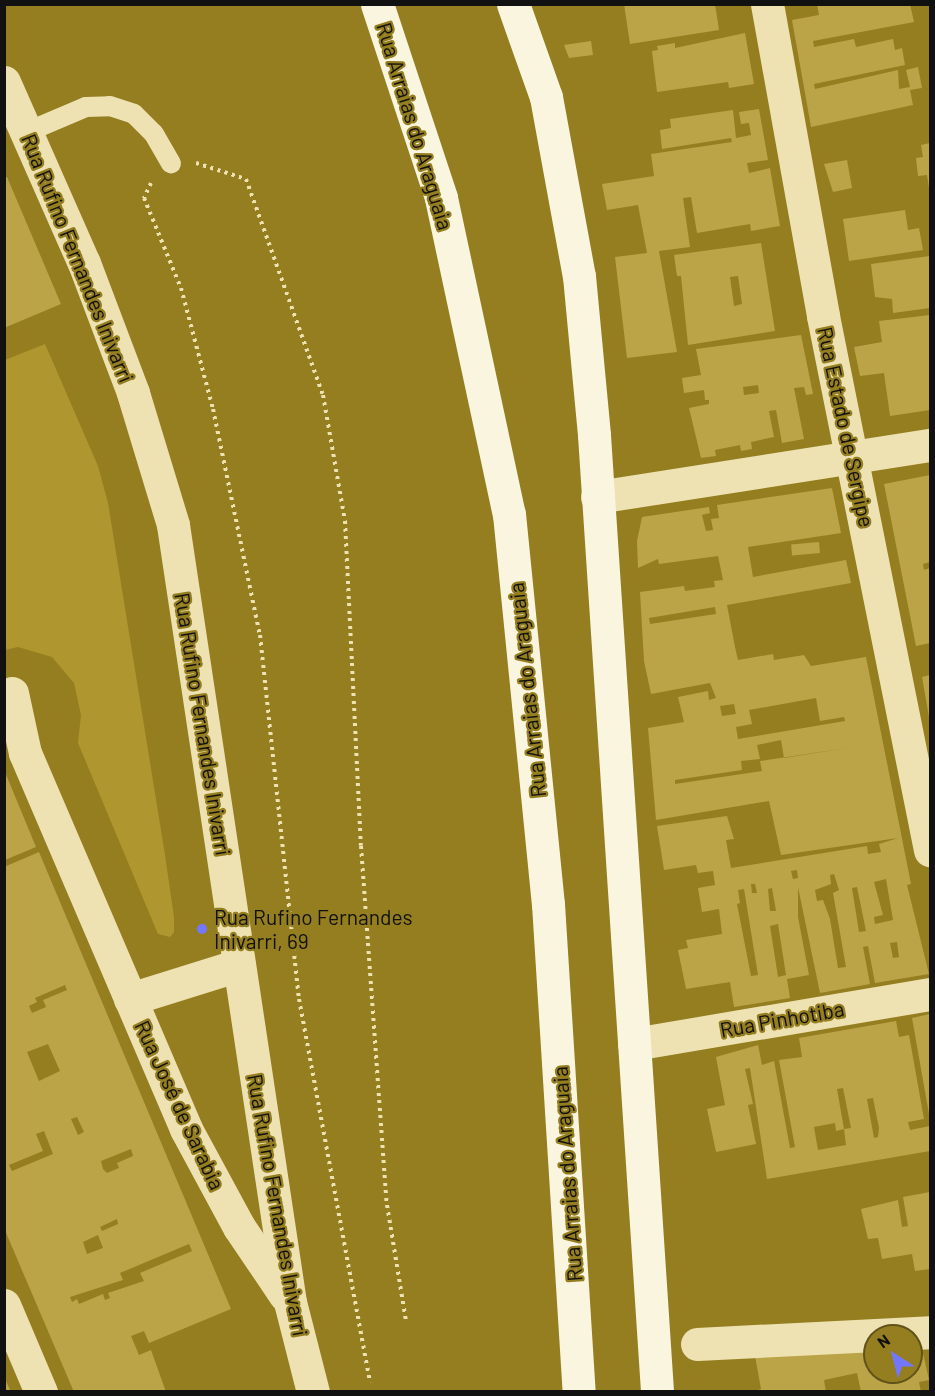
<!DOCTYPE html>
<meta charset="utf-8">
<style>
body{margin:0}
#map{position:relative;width:935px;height:1396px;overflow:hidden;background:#947e1f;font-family:Barlow,sans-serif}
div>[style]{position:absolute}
.green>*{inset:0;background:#b0962f}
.building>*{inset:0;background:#bba447;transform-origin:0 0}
.path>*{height:4px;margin-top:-2px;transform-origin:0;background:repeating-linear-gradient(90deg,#eee2b2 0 3px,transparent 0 7.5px)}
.lane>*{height:20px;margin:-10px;padding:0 10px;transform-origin:10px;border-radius:10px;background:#eee2b2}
.street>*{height:33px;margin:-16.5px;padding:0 16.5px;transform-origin:16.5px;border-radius:16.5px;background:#eee2b2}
.secondary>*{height:33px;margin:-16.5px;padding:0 16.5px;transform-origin:16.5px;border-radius:16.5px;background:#faf5df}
.dots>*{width:16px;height:16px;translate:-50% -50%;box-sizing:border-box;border:3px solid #947e1f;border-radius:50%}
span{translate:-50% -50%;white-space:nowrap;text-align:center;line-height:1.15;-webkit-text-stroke:4.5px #947e1f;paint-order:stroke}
.street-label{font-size:21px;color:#111}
.poi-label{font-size:21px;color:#111}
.left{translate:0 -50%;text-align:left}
.frame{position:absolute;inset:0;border:6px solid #111;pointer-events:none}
.north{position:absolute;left:863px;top:1324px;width:60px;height:60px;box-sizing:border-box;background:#947e1f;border:2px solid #605219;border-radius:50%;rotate:324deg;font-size:16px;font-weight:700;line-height:24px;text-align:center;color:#111}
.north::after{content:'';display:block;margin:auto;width:21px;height:27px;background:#7277fc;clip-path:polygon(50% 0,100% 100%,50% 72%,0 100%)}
</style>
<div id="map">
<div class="green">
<i style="clip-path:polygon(45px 344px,98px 466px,108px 503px,165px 855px,174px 917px,174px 932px,170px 937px,158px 934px,78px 743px,81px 715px,74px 683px,52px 657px,18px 647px,5px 650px,5px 360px)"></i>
</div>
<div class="building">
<i style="clip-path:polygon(624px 4px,715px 4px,719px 30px,630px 44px)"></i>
<i style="clip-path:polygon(817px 4px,910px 4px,914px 22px,813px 41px,814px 47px,854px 39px,856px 47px,893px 39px,895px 50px,902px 48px,905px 65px,814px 84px,815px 89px,898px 70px,899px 89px,910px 87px,906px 70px,918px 67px,922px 88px,910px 90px,913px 105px,811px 127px,792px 20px,819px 15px)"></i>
<i style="clip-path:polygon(745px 33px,754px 84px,729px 88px,728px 82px,657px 92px,652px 51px,658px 50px,657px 46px,675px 43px,675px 48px)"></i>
<i style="clip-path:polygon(591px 41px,593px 55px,569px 58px,564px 45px)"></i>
<i style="clip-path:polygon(759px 109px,768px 160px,747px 163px,749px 173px,770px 168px,780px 226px,751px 231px,750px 224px,697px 233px,691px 197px,683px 198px,690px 247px,659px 251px,677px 352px,627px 358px,615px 257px,647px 253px,638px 205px,607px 210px,602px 184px,654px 176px,651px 154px,732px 142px,731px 138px,662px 149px,660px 130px,671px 128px,670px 119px,733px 110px,736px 138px,751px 135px,749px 123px,741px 124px,739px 112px)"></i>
<i style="clip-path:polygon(930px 143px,930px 188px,929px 188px,927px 175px,918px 176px,916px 158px,923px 157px,921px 145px)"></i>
<i style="clip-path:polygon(847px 160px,852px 188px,833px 192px,824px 164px)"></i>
<i style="clip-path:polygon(7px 177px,61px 304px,4px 328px,4px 178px)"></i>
<i style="clip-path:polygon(905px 210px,908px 230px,919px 228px,923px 250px,849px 261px,843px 219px)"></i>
<i style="clip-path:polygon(evenodd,761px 243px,775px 331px,688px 345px,681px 276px,677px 276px,674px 255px,761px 243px,738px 276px,742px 304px,734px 306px,730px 277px,738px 276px)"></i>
<i style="clip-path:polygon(930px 256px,930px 308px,893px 313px,892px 299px,875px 297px,871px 264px)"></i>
<i style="clip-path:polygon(930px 315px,930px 410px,890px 416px,884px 373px,860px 376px,854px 347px,882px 342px,879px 321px)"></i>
<i style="clip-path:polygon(evenodd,801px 335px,813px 394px,806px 395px,804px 387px,794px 388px,804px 439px,782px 443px,776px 410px,769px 411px,774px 437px,751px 442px,752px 449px,741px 451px,740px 445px,715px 450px,716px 456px,701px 458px,689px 408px,709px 404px,709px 400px,705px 400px,704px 390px,684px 393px,682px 378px,701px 375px,696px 349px,801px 335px,758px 385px,759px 393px,744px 395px,743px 387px,758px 385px)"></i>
<i style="clip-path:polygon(930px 475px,930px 562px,923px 564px,924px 570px,930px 568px,930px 643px,916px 646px,884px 484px)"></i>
<i style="clip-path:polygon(evenodd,832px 488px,841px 533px,748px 547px,753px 577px,846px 560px,851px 583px,727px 605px,735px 647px,738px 660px,773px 654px,774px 660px,804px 655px,811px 666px,866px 657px,911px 884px,907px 885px,929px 974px,875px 983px,868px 946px,863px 947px,870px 984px,820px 993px,798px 887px,798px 917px,809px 975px,787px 979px,790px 998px,734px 1007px,730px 982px,686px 989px,678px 950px,688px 948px,686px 940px,722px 934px,719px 909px,702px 912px,698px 888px,715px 885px,713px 871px,698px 873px,696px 865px,664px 870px,657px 826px,727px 816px,734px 839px,726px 840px,731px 868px,867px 846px,868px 854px,881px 852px,879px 844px,898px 838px,781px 855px,769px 801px,656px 820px,648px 728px,684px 722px,678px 697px,708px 691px,709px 700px,716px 698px,710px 683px,651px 694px,644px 661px,640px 592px,684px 586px,685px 591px,715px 587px,714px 581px,723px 580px,718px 556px,659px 564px,658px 559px,638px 568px,637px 541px,642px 517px,709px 507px,710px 513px,702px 515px,706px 531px,713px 530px,711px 519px,719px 518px,717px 505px,832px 488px,715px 607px,716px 614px,650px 624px,649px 618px,715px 607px,832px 488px,816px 698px,820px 721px,844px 717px,845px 721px,738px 739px,736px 727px,752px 724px,749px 710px,816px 698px,832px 488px,734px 704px,736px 714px,722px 716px,720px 706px,734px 704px,832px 488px,781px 740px,784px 758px,853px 747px,760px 761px,762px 771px,675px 784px,675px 780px,742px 770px,741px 761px,760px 759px,757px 745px,781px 740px,832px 488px,797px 870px,798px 878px,793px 879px,791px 871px,797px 870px,832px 488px,834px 874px,839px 890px,833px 893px,846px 967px,838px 968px,830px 919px,823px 900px,817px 901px,815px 890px,831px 884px,830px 875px,834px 874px,832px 488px,886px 879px,893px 920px,875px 924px,874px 917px,883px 915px,874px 882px,886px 879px,832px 488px,751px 884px,755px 884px,757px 893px,752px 893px,751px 884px,832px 488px,857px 887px,866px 931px,859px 932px,852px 888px,857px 887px,832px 488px,772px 888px,776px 911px,770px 911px,768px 889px,772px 888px,832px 488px,744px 889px,758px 975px,751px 976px,737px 904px,740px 903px,738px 890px,744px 889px,832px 488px,778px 924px,786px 975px,778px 977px,770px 926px,778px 924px,832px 488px,897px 942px,899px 957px,893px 958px,890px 943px,897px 942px)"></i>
<i style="left:819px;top:542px;width:11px;height:28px;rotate:85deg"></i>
<i style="clip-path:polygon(930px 675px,930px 717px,929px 717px,922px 677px)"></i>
<i style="clip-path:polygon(5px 772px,36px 847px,5px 860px)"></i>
<i style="clip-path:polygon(evenodd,39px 852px,231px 1309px,149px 1343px,144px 1331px,131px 1336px,139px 1355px,151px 1350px,166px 1392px,74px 1392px,4px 1228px,4px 867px,39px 852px,65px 985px,67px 990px,43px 1000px,46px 1007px,32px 1013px,29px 1006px,37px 1002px,35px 998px,65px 985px,39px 852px,48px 1044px,60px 1071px,39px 1081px,27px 1052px,48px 1044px,39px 852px,77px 1117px,84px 1132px,78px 1135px,71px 1119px,77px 1117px,39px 852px,44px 1131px,53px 1154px,12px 1171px,9px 1165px,43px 1151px,36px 1134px,44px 1131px,39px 852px,131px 1149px,133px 1156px,117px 1163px,119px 1168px,107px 1173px,103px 1169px,101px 1161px,131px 1149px,39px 852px,117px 1219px,118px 1224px,102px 1231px,100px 1227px,117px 1219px,39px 852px,98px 1235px,103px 1248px,87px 1254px,83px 1242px,98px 1235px,39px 852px,189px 1244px,192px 1251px,140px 1273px,144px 1281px,108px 1293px,110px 1298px,105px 1300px,103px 1294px,79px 1304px,77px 1299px,72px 1302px,70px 1297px,123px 1280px,120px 1273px,189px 1244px)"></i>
<i style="clip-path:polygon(930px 1014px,930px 1114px,929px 1114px,912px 1018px)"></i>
<i style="clip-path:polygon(evenodd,896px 1021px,899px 1037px,909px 1035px,924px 1119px,908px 1122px,910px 1130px,930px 1126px,930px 1151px,767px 1179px,750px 1068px,745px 1069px,753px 1104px,748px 1105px,756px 1144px,716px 1152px,707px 1109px,725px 1105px,716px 1057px,758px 1045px,762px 1065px,774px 1061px,790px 1148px,795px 1147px,779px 1060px,802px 1057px,799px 1038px,896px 1021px,843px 1088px,851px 1128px,844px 1129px,846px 1145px,818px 1150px,814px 1127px,835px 1123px,836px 1131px,844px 1129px,837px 1089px,843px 1088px,896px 1021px,873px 1098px,879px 1128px,878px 1137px,874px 1138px,867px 1099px,873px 1098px)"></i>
<i style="clip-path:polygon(930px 1192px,930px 1269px,915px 1271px,912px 1254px,882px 1259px,878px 1238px,868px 1239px,861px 1209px,898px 1200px,902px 1227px,908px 1226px,903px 1197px)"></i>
<i style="clip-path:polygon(911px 1348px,920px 1348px,923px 1353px,929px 1380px,919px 1382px,921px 1392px,861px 1392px,857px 1373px,824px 1380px,826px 1392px,752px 1392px,761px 1389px,755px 1356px,875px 1350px,875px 1372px,911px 1372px)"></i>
<i style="clip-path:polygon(4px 1377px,11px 1392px,4px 1392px)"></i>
</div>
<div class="path">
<i style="left:196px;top:163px;width:52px;rotate:17.7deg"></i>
<i style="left:246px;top:179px;width:229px;rotate:70.4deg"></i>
<i style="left:323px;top:395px;width:128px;rotate:80.1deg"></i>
<i style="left:345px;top:521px;width:325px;rotate:87.2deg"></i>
<i style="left:361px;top:846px;width:360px;rotate:85.9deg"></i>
<i style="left:387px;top:1205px;width:118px;rotate:80.7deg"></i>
<i style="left:151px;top:183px;width:17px;rotate:115deg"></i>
<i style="left:144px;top:198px;width:97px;rotate:67.7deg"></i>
<i style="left:181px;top:288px;width:125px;rotate:75.2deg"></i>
<i style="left:213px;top:409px;width:231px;rotate:78.3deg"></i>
<i style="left:260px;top:635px;width:366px;rotate:83.9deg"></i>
<i style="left:299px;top:999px;width:390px;rotate:79.5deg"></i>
</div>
<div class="lane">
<i style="left:27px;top:132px;width:64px;rotate:-23deg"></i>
<i style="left:86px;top:107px;width:24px;rotate:-2deg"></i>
<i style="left:110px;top:106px;width:25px;rotate:18deg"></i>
<i style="left:134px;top:114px;width:28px;rotate:45deg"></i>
<i style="left:154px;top:134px;width:34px;rotate:60deg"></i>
</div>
<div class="street">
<i style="left:767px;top:4px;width:317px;rotate:79.8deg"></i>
<i style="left:823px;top:316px;width:545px;rotate:78.67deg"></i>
<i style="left:4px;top:82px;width:198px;rotate:66.2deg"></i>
<i style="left:84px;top:263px;width:139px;rotate:69.3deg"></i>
<i style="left:133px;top:393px;width:138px;rotate:73.1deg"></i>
<i style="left:173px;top:525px;width:786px;rotate:81.44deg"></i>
<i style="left:290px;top:1302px;width:93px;rotate:75.7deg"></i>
<i style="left:597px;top:497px;width:337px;rotate:-8.9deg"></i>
<i style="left:12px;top:693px;width:61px;rotate:77.8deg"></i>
<i style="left:25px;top:753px;width:409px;rotate:66.8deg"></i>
<i style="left:186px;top:1129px;width:111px;rotate:61.6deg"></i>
<i style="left:239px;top:1227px;width:82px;rotate:55.9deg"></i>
<i style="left:130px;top:999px;width:114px;rotate:-17.3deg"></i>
<i style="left:634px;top:1044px;width:300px;rotate:-9.6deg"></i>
<i style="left:4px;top:1305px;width:95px;rotate:67deg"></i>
<i style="left:697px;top:1344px;width:233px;rotate:-2.9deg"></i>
</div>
<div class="secondary">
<i style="left:377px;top:4px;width:204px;rotate:71.7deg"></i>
<i style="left:441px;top:198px;width:323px;rotate:77.9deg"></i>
<i style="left:509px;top:514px;width:392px;rotate:84.3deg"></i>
<i style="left:548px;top:904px;width:489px;rotate:86.4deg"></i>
<i style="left:513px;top:4px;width:99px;rotate:70.5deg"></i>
<i style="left:546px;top:97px;width:182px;rotate:79.6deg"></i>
<i style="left:579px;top:276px;width:160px;rotate:84.6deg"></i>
<i style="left:594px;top:435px;width:959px;rotate:86.23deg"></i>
</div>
<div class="dots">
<i style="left:202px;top:929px;background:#7277fc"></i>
</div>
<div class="street-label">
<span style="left:415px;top:126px;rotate:73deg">Rua Arraias do Araguaia</span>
<span style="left:78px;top:258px;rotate:68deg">Rua Rufino Fernandes Inivarri</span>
<span style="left:846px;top:427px;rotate:78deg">Rua Estado de Sergipe</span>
<span style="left:527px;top:690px;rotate:-96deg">Rua Arraias do Araguaia</span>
<span style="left:203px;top:724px;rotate:81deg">Rua Rufino Fernandes Inivarri</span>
<span style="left:782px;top:1019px;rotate:-10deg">Rua Pinhotiba</span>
<span style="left:180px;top:1105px;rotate:65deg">Rua José de Sarabia</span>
<span style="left:567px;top:1174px;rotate:-94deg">Rua Arraias do Araguaia</span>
<span style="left:278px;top:1205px;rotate:80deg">Rua Rufino Fernandes Inivarri</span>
</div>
<div class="poi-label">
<span class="left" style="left:214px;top:929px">Rua Rufino Fernandes<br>Inivarri, 69</span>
</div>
<div class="frame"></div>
<div class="north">N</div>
</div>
